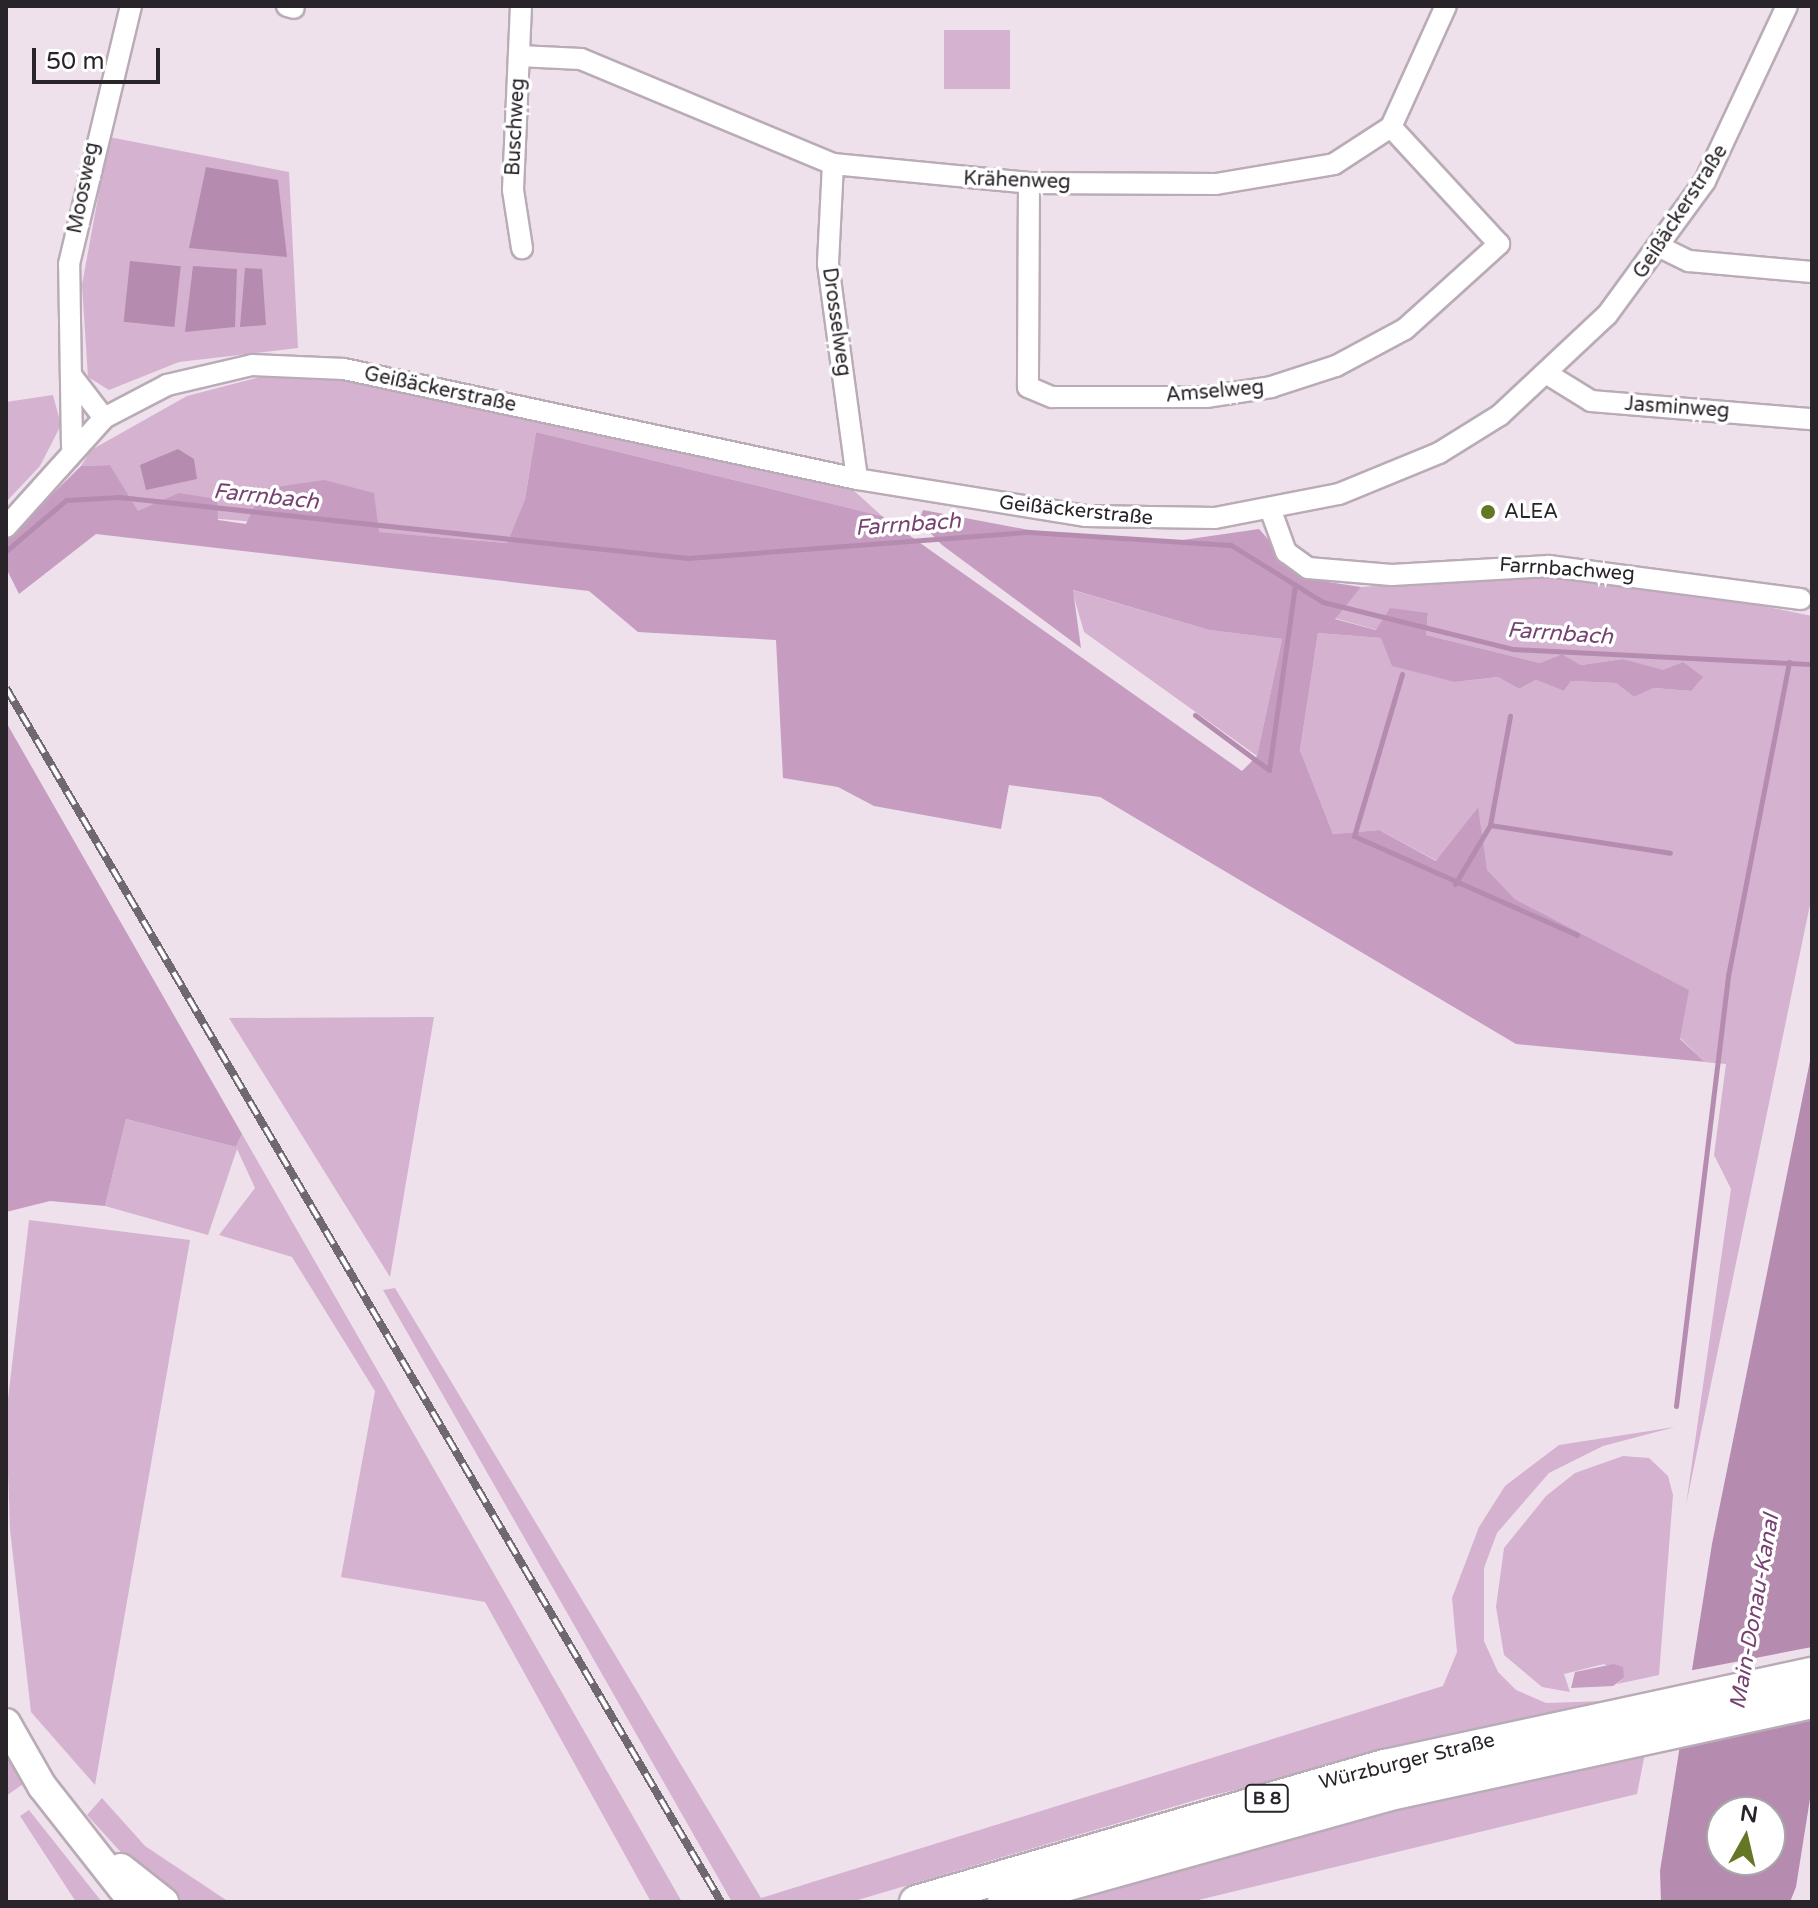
<!DOCTYPE html>
<meta charset="utf-8">
<style>
body{margin:0}
#map{position:relative;width:1818px;height:1908px;overflow:hidden;background:#eee1ec;font-family:"Varela Round",sans-serif}
div>[style]{position:absolute}
.green>*{inset:0;background:#d5b2d0;transform-origin:0 0}
.forest>*{inset:0;background:#c69dc1}
.water>*{inset:0;background:#b58caf;transform-origin:0 0}
.pier>*{inset:0;background:#eee1ec}
.stream>*{height:5px;margin:-2.5px;padding:0 2.5px;transform-origin:2.5px;border-radius:2.5px;background:#b58caf}
.roads{filter:drop-shadow(2px 0 #b9acb7) drop-shadow(-2px 0 #b9acb7) drop-shadow(0 2px #b9acb7) drop-shadow(0 -2px #b9acb7)}
.street>*{height:20px;margin:-10px;padding:0 10px;transform-origin:10px;border-radius:10px;background:#fff}
.secondary>*{height:28px;margin:-14px;padding:0 14px;transform-origin:14px;border-radius:14px;background:#fff}
.primary>*{height:32px;margin:-16px;padding:0 16px;transform-origin:16px;border-radius:16px;background:#fff}
.rail>*{height:8px;margin-top:-4px;transform-origin:0;background:repeating-linear-gradient(90deg,#fff 0 15px,#706870 0 30px);box-sizing:border-box;border-block:2px solid #706870}
.dots>*{width:22px;height:22px;translate:-50% -50%;box-sizing:border-box;border:4px solid #fff;border-radius:50%}
span{translate:-50% -50%;white-space:nowrap;text-align:center;line-height:1.15;-webkit-text-stroke:7px #fff;paint-order:stroke}
.shield-label span{padding:2px 6px;background:#fff;border:2px solid;border-radius:6px;-webkit-text-stroke-width:0}
.shield-label{font-size:18px;color:#292429;font-weight:700}
.street-label{font-size:20px;color:#292429}
.poi-label{font-size:20px;color:#292429}
.left{translate:0 -50%;text-align:left}
.water-label{font-size:22px;color:#774272;font-style:italic}
.frame{position:absolute;inset:0;border:8px solid #292429;pointer-events:none}
.north{position:absolute;left:1706px;top:1796px;width:80px;height:80px;box-sizing:border-box;background:#fff;border:2px solid #a9a7a9;border-radius:50%;rotate:8deg;font-size:22px;font-weight:700;line-height:32px;text-align:center;color:#292429}
.north::after{content:'';display:block;margin:auto;width:28px;height:36px;background:#657625;clip-path:polygon(50% 0,100% 100%,50% 72%,0 100%)}
.scale{position:absolute;left:32px;top:48px;width:128px;height:36px;box-sizing:border-box;border:4px solid #292429;border-top:0;padding-left:10px;font-size:24px;line-height:28px;white-space:nowrap;color:#292429;-webkit-text-stroke:6px #fff;paint-order:stroke}
</style>
<div id="map">
<div class="green">
<i style="left:944px;top:30px;width:66px;height:59px"></i>
<i style="clip-path:polygon(109px 137px,289px 172px,298px 348px,179px 362px,109px 390px,88px 377px,82px 285px)"></i>
<i style="clip-path:polygon(268px 375px,321px 376px,852px 489px,882px 516px,536px 432px,525px 499px,507px 543px,138px 512px,110px 465px,81px 466px,91px 450px,187px 396px)"></i>
<i style="clip-path:polygon(53px 395px,61px 425px,40px 466px,6px 502px,6px 402px)"></i>
<i style="clip-path:polygon(1539px 575px,1680px 589px,1812px 616px,1812px 895px,1686px 1505px,1731px 1189px,1714px 1155px,1726px 1064px,1705px 1062px,1680px 1038px,1688px 990px,1515px 899px,1486px 870px,1477px 808px,1437px 861px,1379px 830px,1333px 834px,1300px 750px,1318px 633px,1381px 638px,1455px 682px,1498px 677px,1519px 689px,1536px 680px,1564px 691px,1571px 681px,1616px 683px,1634px 697px,1654px 688px,1691px 691px,1683px 662px,1663px 671px,1623px 659px,1581px 665px,1562px 654px,1540px 663px,1426px 635px,1428px 614px,1377px 630px,1334px 618px,1361px 587px)"></i>
<i style="clip-path:polygon(1072px 590px,1209px 630px,1282px 639px,1257px 756px,1084px 632px)"></i>
<i style="clip-path:polygon(434px 1017px,390px 1277px,229px 1018px)"></i>
<i style="clip-path:polygon(126px 1119px,236px 1147px,242px 1134px,682px 1902px,651px 1902px,485px 1602px,341px 1577px,375px 1391px,292px 1257px,219px 1235px,255px 1188px,237px 1149px,208px 1235px,105px 1206px)"></i>
<i style="clip-path:polygon(29px 1220px,190px 1240px,95px 1785px,31px 1712px,10px 1530px,6px 1416px)"></i>
<i style="clip-path:polygon(395px 1288px,761px 1898px,1443px 1686px,1457px 1652px,1452px 1598px,1479px 1527px,1505px 1486px,1559px 1445px,1675px 1427px,1603px 1446px,1549px 1473px,1497px 1533px,1484px 1568px,1484px 1641px,1498px 1672px,1516px 1690px,1546px 1703px,1605px 1701px,1206px 1797px,851px 1902px,732px 1902px,383px 1290px)"></i>
<i style="clip-path:polygon(1623px 1456px,1649px 1458px,1668px 1476px,1673px 1495px,1659px 1675px,1617px 1684px,1624px 1678px,1604px 1664px,1564px 1674px,1570px 1692px,1542px 1687px,1504px 1655px,1496px 1607px,1504px 1548px,1546px 1496px,1575px 1473px)"></i>
<i style="clip-path:polygon(6px 1742px,26px 1782px,6px 1796px)"></i>
<i style="clip-path:polygon(1646px 1748px,1637px 1794px,1190px 1902px,1059px 1902px,1468px 1787px)"></i>
<i style="clip-path:polygon(102px 1798px,145px 1846px,229px 1902px,182px 1902px,128px 1860px,87px 1815px)"></i>
<i style="clip-path:polygon(29px 1810px,102px 1902px,76px 1902px,20px 1816px)"></i>
</div>
<div class="forest">
<i style="clip-path:polygon(536px 432px,882px 516px,1242px 771px,1257px 756px,1282px 639px,1209px 630px,1073px 590px,1081px 648px,942px 545px,919px 521px,923px 510px,1066px 537px,1176px 541px,1259px 529px,1302px 578px,1361px 587px,1335px 619px,1376px 630px,1390px 608px,1428px 613px,1426px 635px,1540px 663px,1562px 654px,1581px 665px,1623px 659px,1663px 670px,1683px 662px,1703px 677px,1691px 691px,1654px 688px,1634px 697px,1616px 683px,1571px 681px,1564px 691px,1536px 680px,1519px 689px,1498px 677px,1455px 682px,1392px 666px,1381px 638px,1318px 633px,1300px 750px,1333px 834px,1379px 830px,1436px 861px,1478px 807px,1487px 870px,1515px 899px,1689px 990px,1680px 1039px,1705px 1062px,1726px 1063px,1717px 1063px,1516px 1044px,1100px 797px,1009px 785px,1001px 829px,874px 806px,838px 787px,783px 778px,776px 640px,638px 632px,589px 591px,96px 534px,19px 594px,6px 568px,6px 540px,81px 466px,110px 465px,138px 511px,179px 493px,217px 499px,218px 520px,246px 524px,263px 489px,324px 480px,374px 493px,379px 532px,507px 543px,525px 499px)"></i>
<i style="clip-path:polygon(6px 722px,242px 1134px,236px 1147px,126px 1119px,105px 1206px,50px 1201px,6px 1212px)"></i>
<i style="clip-path:polygon(1614px 1664px,1623px 1667px,1624px 1678px,1613px 1686px,1571px 1688px,1575px 1672px)"></i>
</div>
<div class="water">
<i style="clip-path:polygon(206px 167px,278px 180px,287px 257px,189px 248px)"></i>
<i style="left:130px;top:261px;width:51px;height:61px;rotate:6deg"></i>
<i style="clip-path:polygon(193px 266px,237px 269px,235px 327px,185px 332px)"></i>
<i style="clip-path:polygon(245px 268px,262px 269px,266px 325px,240px 327px)"></i>
<i style="clip-path:polygon(178px 449px,194px 459px,197px 479px,146px 490px,140px 465px)"></i>
<i style="clip-path:polygon(evenodd,1812px 1051px,1812px 1786px,1796px 1887px,1790px 1902px,1661px 1902px,1660px 1871px,1712px 1544px,1812px 1051px,1722px 1812px,1770px 1812px,1770px 1860px,1722px 1860px,1722px 1812px)"></i>
</div>
<div class="pier">
<i style="clip-path:polygon(1812px 1647px,1812px 1716px,1676px 1742px,1688px 1671px)"></i>
</div>
<div class="stream">
<i style="left:6px;top:551px;width:79px;rotate:-40.4deg"></i>
<i style="left:66px;top:500px;width:53px;rotate:-3.2deg"></i>
<i style="left:119px;top:497px;width:572px;rotate:6.12deg"></i>
<i style="left:688px;top:558px;width:342px;rotate:-4.4deg"></i>
<i style="left:1029px;top:532px;width:202px;rotate:3.7deg"></i>
<i style="left:1231px;top:545px;width:108px;rotate:31.8deg"></i>
<i style="left:1323px;top:602px;width:196px;rotate:13.9deg"></i>
<i style="left:1513px;top:649px;width:299px;rotate:2.9deg"></i>
<i style="left:1402px;top:674px;width:169px;rotate:106.5deg"></i>
<i style="left:1354px;top:836px;width:244px;rotate:23.9deg"></i>
<i style="left:1195px;top:715px;width:92px;rotate:36.6deg"></i>
<i style="left:1269px;top:770px;width:187px;rotate:-82deg"></i>
<i style="left:1490px;top:825px;width:182px;rotate:8.8deg"></i>
<i style="left:1455px;top:884px;width:69px;rotate:-59.3deg"></i>
<i style="left:1490px;top:825px;width:111px;rotate:-79.6deg"></i>
<i style="left:1676px;top:1406px;width:433px;rotate:-83.1deg"></i>
<i style="left:1728px;top:976px;width:320px;rotate:-79deg"></i>
</div>
<div class="roads">
<div class="street">
<i style="left:287px;top:6px;width:7px;rotate:16deg"></i>
<i style="left:521px;top:6px;width:184px;rotate:92.5deg"></i>
<i style="left:513px;top:190px;width:59px;rotate:81.2deg"></i>
<i style="left:519px;top:56px;width:62px;rotate:2.8deg"></i>
<i style="left:581px;top:59px;width:273px;rotate:22.6deg"></i>
<i style="left:833px;top:164px;width:197px;rotate:5.5deg"></i>
<i style="left:1029px;top:183px;width:187px;rotate:0.3deg"></i>
<i style="left:1216px;top:184px;width:120px;rotate:-9.6deg"></i>
<i style="left:1334px;top:164px;width:68px;rotate:-33deg"></i>
<i style="left:1391px;top:127px;width:133px;rotate:-65.6deg"></i>
<i style="left:833px;top:164px;width:100px;rotate:92.9deg"></i>
<i style="left:828px;top:264px;width:217px;rotate:82.3deg"></i>
<i style="left:1029px;top:183px;width:204px;rotate:90.3deg"></i>
<i style="left:1028px;top:387px;width:26px;rotate:23deg"></i>
<i style="left:1052px;top:397px;width:154px"></i>
<i style="left:1206px;top:397px;width:66px;rotate:-8.7deg"></i>
<i style="left:1271px;top:387px;width:68px;rotate:-17.9deg"></i>
<i style="left:1336px;top:366px;width:78px;rotate:-28.2deg"></i>
<i style="left:1405px;top:329px;width:127px;rotate:-42.1deg"></i>
<i style="left:1499px;top:244px;width:159px;rotate:-132.7deg"></i>
<i style="left:1662px;top:248px;width:30px;rotate:26deg"></i>
<i style="left:1689px;top:261px;width:123px;rotate:5.1deg"></i>
<i style="left:71px;top:375px;width:54px;rotate:52.5deg"></i>
<i style="left:1549px;top:375px;width:49px;rotate:31.8deg"></i>
<i style="left:1591px;top:401px;width:222px;rotate:4.7deg"></i>
<i style="left:72px;top:447px;width:183px;rotate:-90.9deg"></i>
<i style="left:69px;top:264px;width:265px;rotate:-76.5deg"></i>
<i style="left:1271px;top:511px;width:44px;rotate:69.9deg"></i>
<i style="left:1286px;top:552px;width:27px;rotate:36deg"></i>
<i style="left:1308px;top:568px;width:84px;rotate:4.8deg"></i>
<i style="left:1392px;top:575px;width:157px;rotate:-3.3deg"></i>
<i style="left:1549px;top:566px;width:254px;rotate:7.5deg"></i>
<i style="left:6px;top:527px;width:147px;rotate:-48deg"></i>
<i style="left:104px;top:418px;width:71px;rotate:-27.6deg"></i>
<i style="left:167px;top:385px;width:87px;rotate:-13.2deg"></i>
<i style="left:252px;top:365px;width:92px;rotate:2.5deg"></i>
<i style="left:344px;top:369px;width:525px;rotate:12.1deg"></i>
<i style="left:857px;top:479px;width:231px;rotate:9.2deg"></i>
<i style="left:1085px;top:516px;width:130px;rotate:0.9deg"></i>
<i style="left:1215px;top:518px;width:126px;rotate:-11deg"></i>
<i style="left:1339px;top:494px;width:108px;rotate:-22.3deg"></i>
<i style="left:1439px;top:453px;width:72px;rotate:-31.9deg"></i>
<i style="left:1500px;top:415px;width:146px;rotate:-43.1deg"></i>
<i style="left:1607px;top:315px;width:166px;rotate:-53.8deg"></i>
<i style="left:1705px;top:181px;width:193px;rotate:-64.9deg"></i>
</div>
<div class="secondary">
<i style="left:6px;top:1723px;width:73px;rotate:60.3deg"></i>
<i style="left:42px;top:1786px;width:147px;rotate:51.9deg"></i>
<i style="left:121px;top:1868px;width:55px;rotate:38.3deg"></i>
</div>
<div class="primary">
<i style="left:916px;top:1902px;width:488px;rotate:-16.2deg"></i>
<i style="left:1385px;top:1766px;width:437px;rotate:-12.2deg"></i>
<i style="left:1004px;top:1902px;width:397px;rotate:-15.6deg"></i>
<i style="left:1386px;top:1795px;width:436px;rotate:-12.3deg"></i>
</div>
</div>
<div class="rail">
<i style="left:6px;top:688px;width:1409px;rotate:59.5deg"></i>
</div>
<div class="dots">
<i style="left:1488px;top:512px;background:#657625"></i>
</div>
<div class="shield-label">
<span style="left:1267px;top:1798px">B 8</span>
</div>
<div class="street-label">
<span style="left:516px;top:127px;rotate:-87deg">Buschweg</span>
<span style="left:1017px;top:181px;rotate:2deg">Krähenweg</span>
<span style="left:84px;top:188px;rotate:-79deg">Moosweg</span>
<span style="left:1681px;top:212px;rotate:-57deg">Geißäckerstraße</span>
<span style="left:836px;top:322px;rotate:82deg">Drosselweg</span>
<span style="left:440px;top:390px;rotate:12deg">Geißäckerstraße</span>
<span style="left:1215px;top:392px;rotate:-5deg">Amselweg</span>
<span style="left:1677px;top:408px;rotate:4deg">Jasminweg</span>
<span style="left:1076px;top:511px;rotate:6deg">Geißäckerstraße</span>
<span style="left:1567px;top:570px;rotate:4deg">Farrnbachweg</span>
<span style="left:1407px;top:1762px;rotate:-14deg">Würzburger Straße</span>
</div>
<div class="poi-label">
<span class="left" style="left:1504px;top:512px">ALEA</span>
</div>
<div class="water-label">
<span style="left:266px;top:497px;rotate:6deg">Farrnbach</span>
<span style="left:908px;top:525px;rotate:-4deg">Farrnbach</span>
<span style="left:1560px;top:634px;rotate:4deg">Farrnbach</span>
<span style="left:1755px;top:1612px;rotate:-80deg">Main-Donau-Kanal</span>
</div>
<div class="frame"></div>
<div class="north">N</div>
<div class="scale">50 m</div>
</div>
